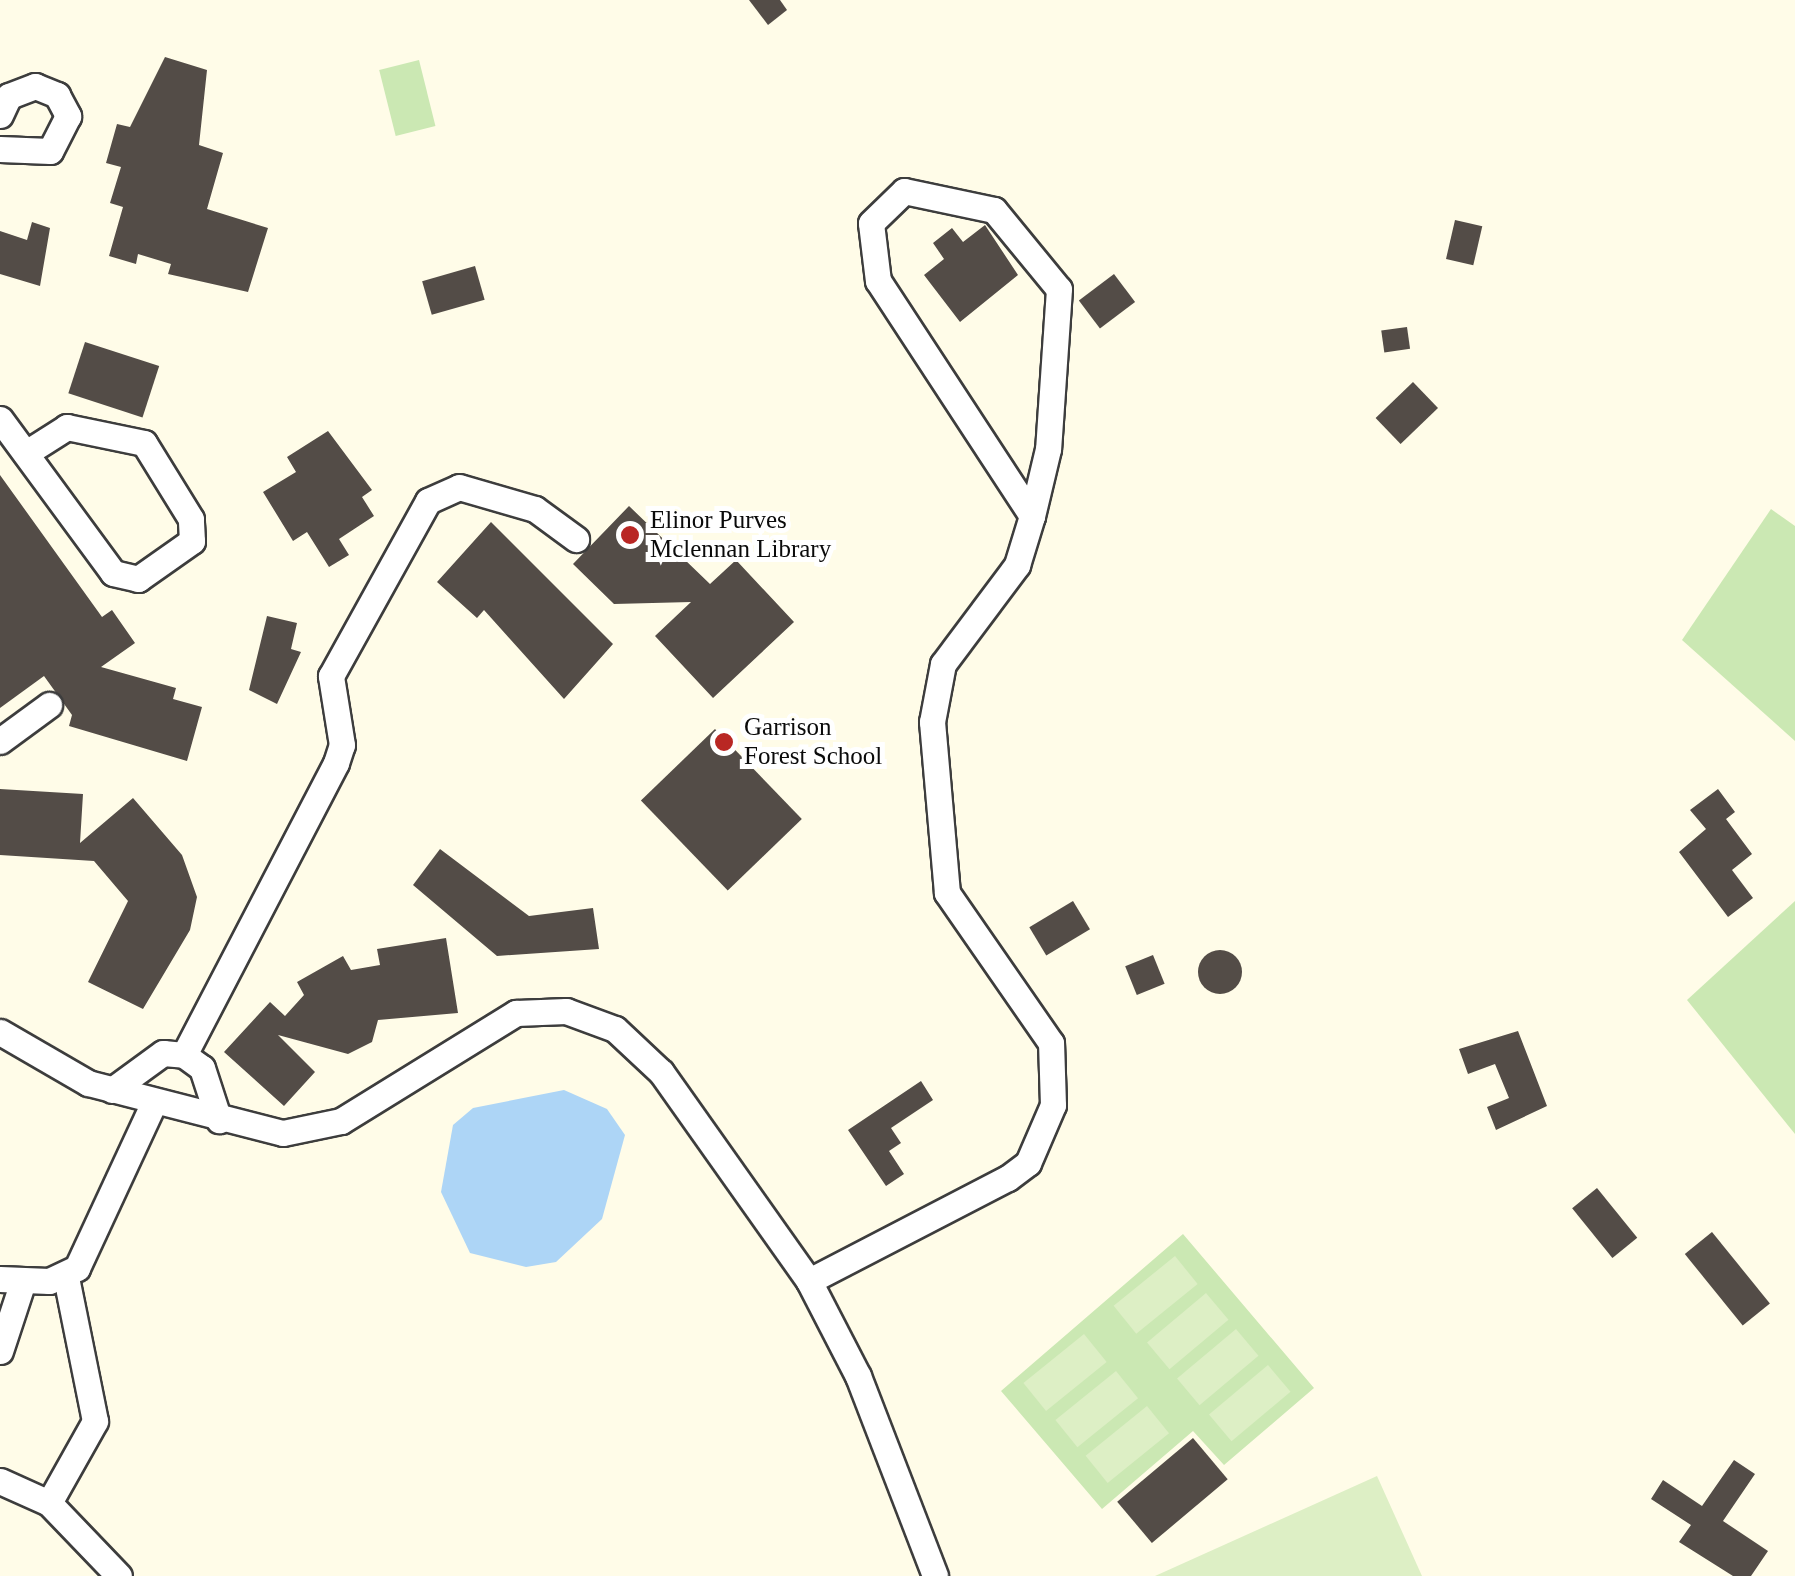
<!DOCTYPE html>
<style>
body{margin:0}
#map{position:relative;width:1795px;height:1576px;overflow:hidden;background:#fffce8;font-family:Georgia,serif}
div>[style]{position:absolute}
.green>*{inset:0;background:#cbe8b3;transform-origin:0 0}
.pitch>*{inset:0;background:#ddefc5;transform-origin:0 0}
.water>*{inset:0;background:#add5f6}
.building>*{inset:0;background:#534c47;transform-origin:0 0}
.round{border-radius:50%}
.roads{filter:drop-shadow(2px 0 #3d3d3d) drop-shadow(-2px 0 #3d3d3d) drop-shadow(0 2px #3d3d3d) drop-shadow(0 -2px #3d3d3d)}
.minor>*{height:25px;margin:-12.5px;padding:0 12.5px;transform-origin:12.5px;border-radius:12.5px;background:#fff}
.dots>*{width:28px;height:28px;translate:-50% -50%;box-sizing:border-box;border:5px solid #fff;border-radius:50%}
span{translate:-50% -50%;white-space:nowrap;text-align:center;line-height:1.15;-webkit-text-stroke:10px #fff;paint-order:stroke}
.poi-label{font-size:25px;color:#0a0a0a}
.left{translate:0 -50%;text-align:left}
</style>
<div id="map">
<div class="green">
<i style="left:419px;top:60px;width:68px;height:41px;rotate:76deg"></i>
<i style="clip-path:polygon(1771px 509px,1795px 526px,1795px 741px,1682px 640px)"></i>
<i style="clip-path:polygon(1795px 901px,1795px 1134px,1687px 1000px)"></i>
<i style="clip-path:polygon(1183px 1234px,1314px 1388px,1224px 1465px,1193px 1431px,1102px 1509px,1001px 1391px)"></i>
</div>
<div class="pitch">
<i style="left:1175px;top:1256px;width:36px;height:79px;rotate:51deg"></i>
<i style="left:1206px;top:1293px;width:35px;height:77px;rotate:50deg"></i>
<i style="left:1236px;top:1329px;width:35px;height:77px;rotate:50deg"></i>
<i style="left:1084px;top:1334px;width:36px;height:78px;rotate:51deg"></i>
<i style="left:1268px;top:1365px;width:35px;height:77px;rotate:50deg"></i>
<i style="left:1116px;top:1371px;width:35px;height:78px;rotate:51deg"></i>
<i style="left:1147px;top:1406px;width:35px;height:79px;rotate:51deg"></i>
<i style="clip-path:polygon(1377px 1476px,1422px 1576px,1155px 1576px)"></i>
</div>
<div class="water">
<i style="clip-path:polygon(564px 1090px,607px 1109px,625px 1135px,602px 1219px,556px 1262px,526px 1267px,470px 1253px,441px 1192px,453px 1125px,473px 1108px)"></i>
</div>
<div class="building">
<i style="clip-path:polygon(749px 0,780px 0,787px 10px,768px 25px)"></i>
<i style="clip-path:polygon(165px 57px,207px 70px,199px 145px,223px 153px,207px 209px,268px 228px,248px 292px,168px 274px,171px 264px,138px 254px,136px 264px,109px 256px,123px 207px,110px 203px,121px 167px,106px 163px,117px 124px,130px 127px)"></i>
<i style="left:1455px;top:220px;width:28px;height:40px;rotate:13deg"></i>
<i style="clip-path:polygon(32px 222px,50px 228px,40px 286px,0 274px,0 231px,27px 240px)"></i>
<i style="clip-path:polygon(985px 225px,1018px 275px,960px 322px,924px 275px,944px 259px,933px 243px,952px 228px,963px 242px)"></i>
<i style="left:475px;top:266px;width:35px;height:55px;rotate:74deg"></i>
<i style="left:1114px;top:274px;width:35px;height:44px;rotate:53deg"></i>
<i style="left:1407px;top:327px;width:22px;height:26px;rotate:82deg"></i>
<i style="left:85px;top:342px;width:78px;height:54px;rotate:18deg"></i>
<i style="left:1413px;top:382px;width:36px;height:52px;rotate:46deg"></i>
<i style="clip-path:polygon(328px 431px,372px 490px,362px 497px,374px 516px,339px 539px,349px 555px,329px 567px,307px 532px,293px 541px,263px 492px,296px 472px,287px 457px)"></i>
<i style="clip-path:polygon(0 475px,102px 617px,112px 610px,135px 643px,101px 667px,176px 688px,173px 699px,202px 707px,187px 761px,69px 726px,72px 715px,44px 676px,0 708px)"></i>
<i style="clip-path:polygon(629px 506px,710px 584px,736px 560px,794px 622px,713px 698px,655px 636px,691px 602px,614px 604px,573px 564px)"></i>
<i style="clip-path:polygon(491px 522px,613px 644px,564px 699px,484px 610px,477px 618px,437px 582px)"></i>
<i style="clip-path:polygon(267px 616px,297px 623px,291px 649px,301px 652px,277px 704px,249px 690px)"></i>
<i style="left:715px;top:729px;width:125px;height:103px;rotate:46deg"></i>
<i style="clip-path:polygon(0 789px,83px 794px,80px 843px,133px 798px,182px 855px,197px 897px,190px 930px,143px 1009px,88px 982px,128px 901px,94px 861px,0 855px)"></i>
<i style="clip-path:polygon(1718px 789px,1735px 812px,1726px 819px,1752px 854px,1732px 870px,1753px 898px,1728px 917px,1679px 852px,1706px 829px,1690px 810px)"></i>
<i style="clip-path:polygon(440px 849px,529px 916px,593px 908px,599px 949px,497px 956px,413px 885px)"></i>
<i style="left:1073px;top:901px;width:33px;height:51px;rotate:59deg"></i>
<i style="clip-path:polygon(446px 938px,458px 1013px,378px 1020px,372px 1042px,348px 1054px,278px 1035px,315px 1072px,284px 1106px,224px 1052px,270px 1002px,285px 1016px,304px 995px,297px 982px,343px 956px,351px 970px,380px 965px,377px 949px)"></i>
<i class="round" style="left:1198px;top:950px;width:44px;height:44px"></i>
<i style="left:1153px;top:955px;width:31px;height:30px;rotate:68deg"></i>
<i style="clip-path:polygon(1518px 1031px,1547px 1106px,1496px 1130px,1487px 1107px,1509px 1098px,1495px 1064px,1468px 1074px,1459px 1049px)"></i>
<i style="clip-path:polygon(921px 1081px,933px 1100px,891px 1128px,901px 1143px,889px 1151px,904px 1174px,886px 1186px,848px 1130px)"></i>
<i style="left:1597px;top:1188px;width:64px;height:32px;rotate:51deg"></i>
<i style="left:1712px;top:1232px;width:92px;height:35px;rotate:51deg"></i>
<i style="left:1193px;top:1438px;width:54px;height:99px;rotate:50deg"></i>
<i style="clip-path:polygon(1734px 1460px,1755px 1474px,1723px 1521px,1768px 1551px,1751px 1576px,1733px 1576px,1679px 1542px,1691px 1525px,1651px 1499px,1663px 1480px,1702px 1506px)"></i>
</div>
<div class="roads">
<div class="minor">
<i style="left:0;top:115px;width:21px;rotate:-65deg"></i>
<i style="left:9px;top:96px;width:28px;rotate:-21deg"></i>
<i style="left:35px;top:86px;width:24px;rotate:22deg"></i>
<i style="left:57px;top:95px;width:24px;rotate:62deg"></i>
<i style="left:68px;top:116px;width:39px;rotate:117deg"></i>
<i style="left:50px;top:151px;width:50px;rotate:-177.7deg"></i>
<i style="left:0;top:419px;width:191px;rotate:53.7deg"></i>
<i style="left:113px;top:573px;width:26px;rotate:13deg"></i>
<i style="left:138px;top:579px;width:66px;rotate:-35.1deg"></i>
<i style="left:192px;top:541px;width:22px;rotate:-93deg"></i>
<i style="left:191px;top:519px;width:89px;rotate:-121.7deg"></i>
<i style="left:144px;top:443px;width:79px;rotate:-168.3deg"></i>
<i style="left:67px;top:427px;width:49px;rotate:147.6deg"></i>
<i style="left:0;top:741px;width:61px;rotate:-36.3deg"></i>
<i style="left:0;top:1032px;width:102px;rotate:30.1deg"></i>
<i style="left:88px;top:1083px;width:201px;rotate:14.4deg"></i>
<i style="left:283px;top:1133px;width:59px;rotate:-11.7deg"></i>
<i style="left:341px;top:1121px;width:206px;rotate:-31.7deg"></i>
<i style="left:516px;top:1013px;width:50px;rotate:-2.3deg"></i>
<i style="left:566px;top:1011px;width:52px;rotate:20.2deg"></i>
<i style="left:615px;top:1029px;width:63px;rotate:43.1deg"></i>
<i style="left:661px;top:1072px;width:256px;rotate:54.7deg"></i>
<i style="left:809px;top:1281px;width:107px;rotate:62.7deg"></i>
<i style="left:858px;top:1376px;width:214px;rotate:68.9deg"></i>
<i style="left:184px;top:1055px;width:329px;rotate:-62.5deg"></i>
<i style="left:336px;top:763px;width:19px;rotate:-72deg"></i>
<i style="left:342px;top:745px;width:70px;rotate:-99.1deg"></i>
<i style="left:331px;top:676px;width:200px;rotate:-61deg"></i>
<i style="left:428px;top:501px;width:34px;rotate:-24deg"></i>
<i style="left:459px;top:487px;width:79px;rotate:16.1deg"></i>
<i style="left:535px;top:509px;width:51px;rotate:36.2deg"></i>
<i style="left:112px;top:1090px;width:63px;rotate:-36deg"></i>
<i style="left:163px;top:1053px;width:21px;rotate:5deg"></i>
<i style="left:184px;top:1055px;width:22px;rotate:36deg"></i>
<i style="left:202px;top:1068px;width:55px;rotate:71.9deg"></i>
<i style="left:0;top:1279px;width:49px;rotate:2.3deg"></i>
<i style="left:49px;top:1281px;width:31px;rotate:-25deg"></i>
<i style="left:77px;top:1268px;width:183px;rotate:-65.1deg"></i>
<i style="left:809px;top:1281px;width:224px;rotate:-27.4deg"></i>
<i style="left:1008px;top:1178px;width:25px;rotate:-37deg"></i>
<i style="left:1028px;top:1163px;width:63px;rotate:-66.7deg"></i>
<i style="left:1053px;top:1105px;width:62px;rotate:-91.8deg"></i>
<i style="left:1051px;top:1043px;width:183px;rotate:-124.7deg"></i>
<i style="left:947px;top:893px;width:172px;rotate:-95deg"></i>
<i style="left:932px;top:722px;width:59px;rotate:-79.3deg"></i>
<i style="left:943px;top:664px;width:124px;rotate:-53.2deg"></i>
<i style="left:1017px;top:565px;width:51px;rotate:-73deg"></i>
<i style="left:1032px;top:516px;width:281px;rotate:-123.2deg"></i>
<i style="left:878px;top:281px;width:58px;rotate:-96.9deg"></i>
<i style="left:871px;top:223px;width:46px;rotate:-44.1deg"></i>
<i style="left:904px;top:191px;width:92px;rotate:11.9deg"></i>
<i style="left:994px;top:210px;width:102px;rotate:50.6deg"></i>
<i style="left:1059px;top:289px;width:160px;rotate:93.9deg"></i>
<i style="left:1048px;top:449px;width:69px;rotate:103.4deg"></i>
<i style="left:0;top:1351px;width:71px;rotate:-71.8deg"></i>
<i style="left:0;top:1481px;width:54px;rotate:24.2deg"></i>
<i style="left:49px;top:1503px;width:101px;rotate:46.2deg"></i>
<i style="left:49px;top:1503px;width:94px;rotate:-60.7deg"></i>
<i style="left:95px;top:1421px;width:147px;rotate:-101.4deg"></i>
</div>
</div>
<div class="dots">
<i style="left:630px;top:535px;background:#b92724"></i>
<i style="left:724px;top:742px;background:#b92724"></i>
</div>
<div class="poi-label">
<span class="left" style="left:650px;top:535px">Elinor Purves<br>Mclennan Library</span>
<span class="left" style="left:744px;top:742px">Garrison<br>Forest School</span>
</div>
</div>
